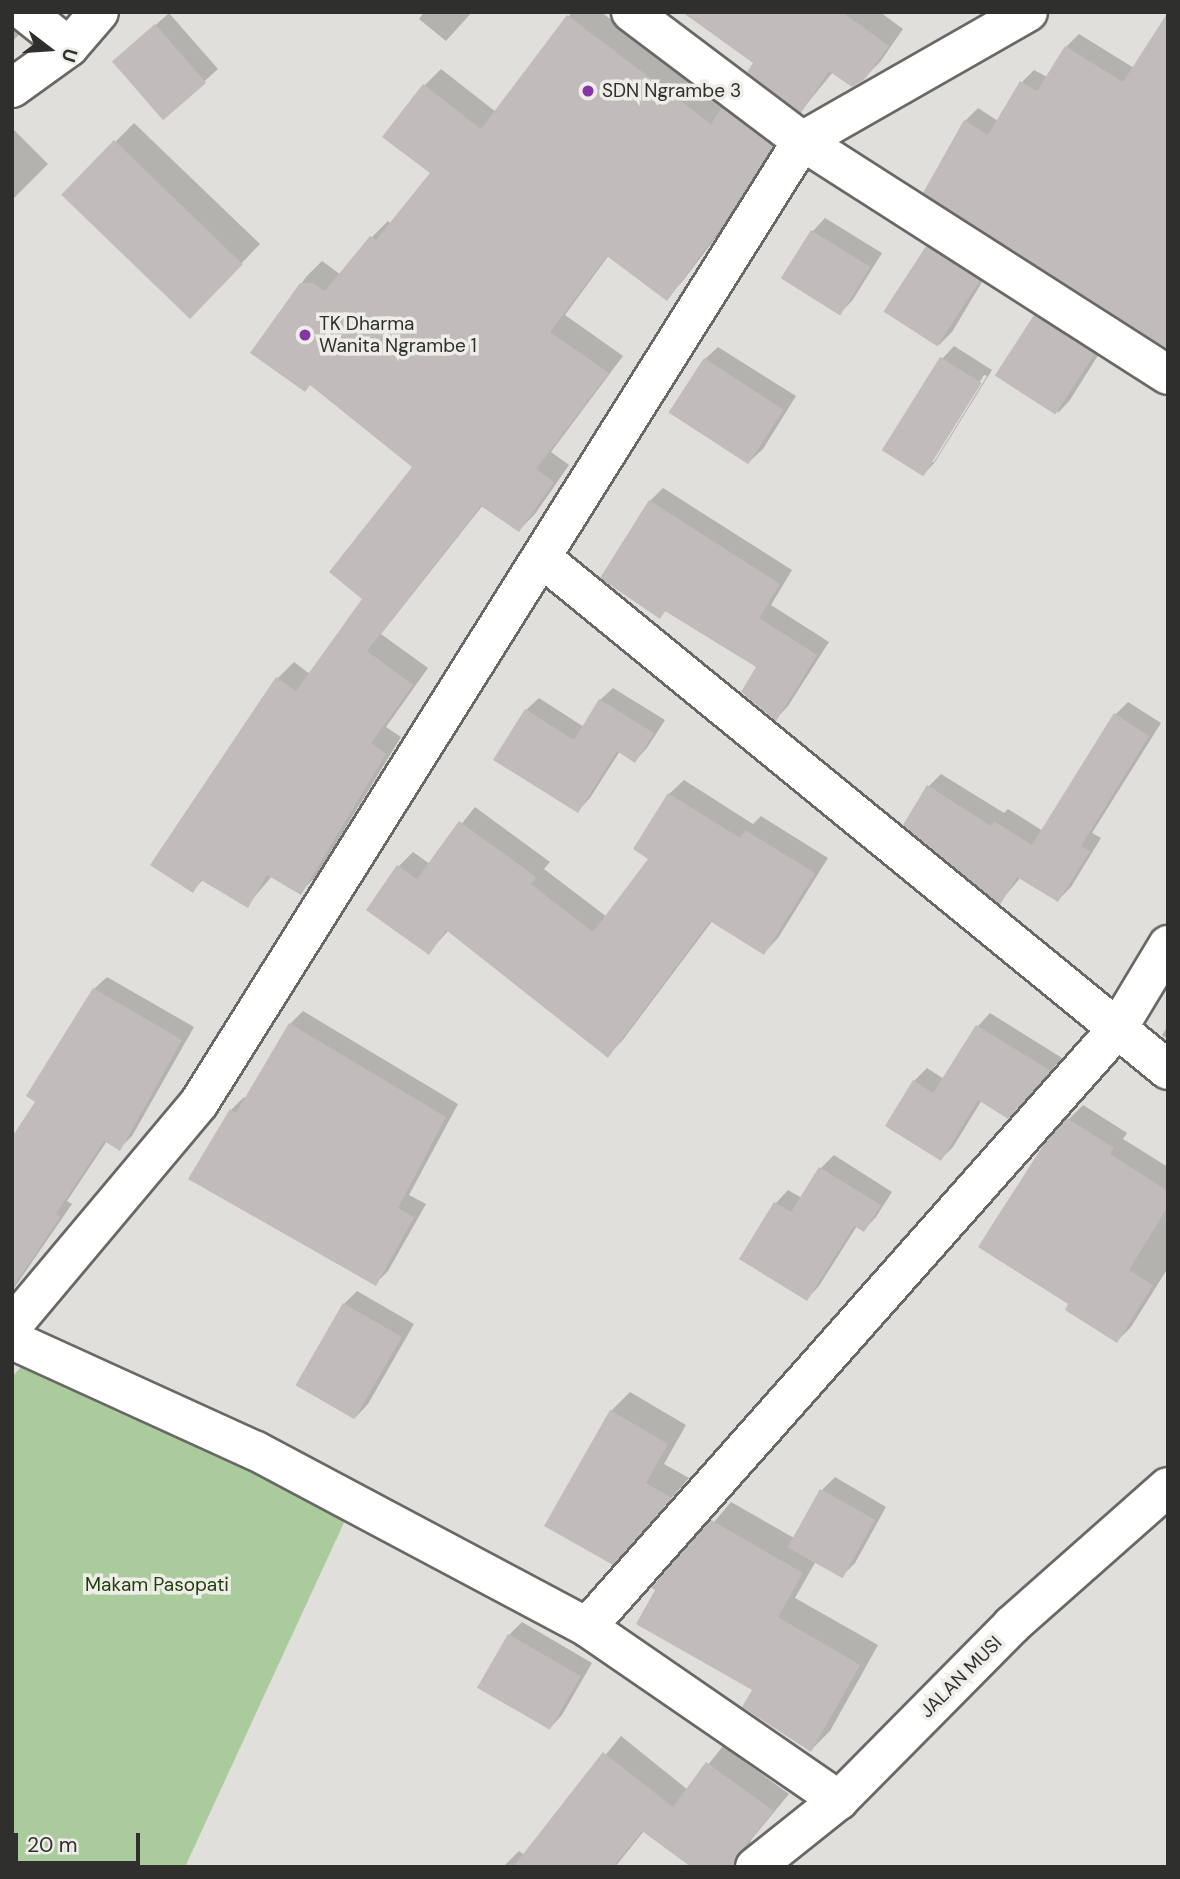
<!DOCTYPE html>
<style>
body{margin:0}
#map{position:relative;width:1180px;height:1879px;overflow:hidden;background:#e0dfdb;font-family:"DM Sans",sans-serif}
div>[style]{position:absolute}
.green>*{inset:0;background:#aacc9c}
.shadow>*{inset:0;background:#0003}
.building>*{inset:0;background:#c1bcbb;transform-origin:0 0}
.roads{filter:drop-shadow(2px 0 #696864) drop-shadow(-2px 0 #696864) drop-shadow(0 2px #696864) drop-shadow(0 -2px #696864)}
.minor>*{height:38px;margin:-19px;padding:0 19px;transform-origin:19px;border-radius:19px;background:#fff}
.dots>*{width:19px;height:19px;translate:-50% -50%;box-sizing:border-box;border:4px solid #eeede8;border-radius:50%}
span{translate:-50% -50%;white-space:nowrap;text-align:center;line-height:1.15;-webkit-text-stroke:7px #eeede8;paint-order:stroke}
.poi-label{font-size:19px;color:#2f2f2d}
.left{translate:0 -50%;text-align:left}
.park-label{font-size:19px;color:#1d3e08}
.street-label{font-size:19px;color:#2f2f2d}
.frame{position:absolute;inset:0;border:14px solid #2f2f2d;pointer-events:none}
.north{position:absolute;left:14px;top:14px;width:70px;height:70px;-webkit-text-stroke:5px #eeede8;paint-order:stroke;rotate:107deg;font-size:19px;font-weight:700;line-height:28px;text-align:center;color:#2f2f2d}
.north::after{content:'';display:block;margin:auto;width:24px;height:32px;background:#2f2f2d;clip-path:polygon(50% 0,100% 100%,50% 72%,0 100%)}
.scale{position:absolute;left:14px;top:1833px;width:126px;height:32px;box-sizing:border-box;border:4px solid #2f2f2d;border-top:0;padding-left:9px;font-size:21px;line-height:24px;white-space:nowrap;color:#2f2f2d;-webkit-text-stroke:5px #eeede8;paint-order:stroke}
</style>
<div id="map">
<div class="green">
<i style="clip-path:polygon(24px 1364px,348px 1514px,185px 1867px,12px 1867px,12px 1377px)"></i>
</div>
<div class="shadow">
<i style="clip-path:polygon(424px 12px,472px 12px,446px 41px,419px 19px)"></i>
<i style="clip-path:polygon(572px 12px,601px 12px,726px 107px,788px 130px,739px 207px,682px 282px,666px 298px,609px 255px,565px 315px,623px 356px,551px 452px,569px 465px,535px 514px,519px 530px,483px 505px,381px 634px,428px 668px,386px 727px,401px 737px,316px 876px,300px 893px,272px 876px,247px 906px,203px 880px,193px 890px,278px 678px,294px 662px,310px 674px,364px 598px,415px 466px,312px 383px,252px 353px,306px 277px,322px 261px,341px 275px,372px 237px,388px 221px,391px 224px,432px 173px,385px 137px,425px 85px,441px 69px,496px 112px)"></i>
<i style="clip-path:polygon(685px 12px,880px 12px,903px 29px,880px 62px,863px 79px,833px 72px,801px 111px,755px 63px)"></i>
<i style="clip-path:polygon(169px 13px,218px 69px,165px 117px,129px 49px)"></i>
<i style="clip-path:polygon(12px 19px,24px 29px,12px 42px)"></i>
<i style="clip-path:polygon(1079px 34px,1134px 68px,1168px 347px,965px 121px,978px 108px,998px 121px,1022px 82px,1034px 70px,1047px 77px,1066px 47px)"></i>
<i style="clip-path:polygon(134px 123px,260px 244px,208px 298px,63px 195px)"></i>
<i style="clip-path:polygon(14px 130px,48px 164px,12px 200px,12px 132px)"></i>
<i style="clip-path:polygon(825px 218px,882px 253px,852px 301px,839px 314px,783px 278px,813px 231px)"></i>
<i style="clip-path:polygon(940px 234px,991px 267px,952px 332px,939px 345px,927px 247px)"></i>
<i style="clip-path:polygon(1048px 304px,1107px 341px,1070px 400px,1058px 413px,1036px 316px)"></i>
<i style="clip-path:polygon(evenodd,954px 346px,992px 370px,935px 462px,923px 475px,942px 359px,954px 346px,984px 375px,987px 376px,934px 462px,930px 462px,984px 375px)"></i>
<i style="clip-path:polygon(718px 347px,796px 396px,763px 449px,750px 461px,705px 359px)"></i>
<i style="clip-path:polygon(663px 488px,792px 570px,771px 605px,829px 642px,788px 706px,776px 719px,759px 667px,667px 610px,660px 616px,650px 501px)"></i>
<i style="clip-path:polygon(613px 688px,665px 720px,647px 748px,635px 761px,620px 751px,590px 798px,578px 811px,526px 710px,539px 698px,584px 727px,600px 700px)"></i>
<i style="clip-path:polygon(1128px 702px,1161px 723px,1092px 833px,1101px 838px,1071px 887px,1058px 900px,1021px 877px,1000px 902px,928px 787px,941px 774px,1004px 813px,1008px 809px,1043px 831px,1115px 715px)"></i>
<i style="clip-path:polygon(684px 780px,753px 824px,761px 816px,828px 858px,778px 938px,764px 953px,713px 920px,622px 1041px,607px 1056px,449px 930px,429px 952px,399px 866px,413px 852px,430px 864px,475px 807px,550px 862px,544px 869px,607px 917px,651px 858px,669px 794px)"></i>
<i style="clip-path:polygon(107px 977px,194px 1027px,132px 1136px,120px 1148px,107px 1141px,67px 1201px,72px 1204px,12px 1291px,12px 1140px,38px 1101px,94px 989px)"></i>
<i style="clip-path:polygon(303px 1011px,458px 1104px,409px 1195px,426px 1204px,388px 1271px,375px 1284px,231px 1110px,244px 1097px,247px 1099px,290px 1024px)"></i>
<i style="clip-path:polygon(990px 1013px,1062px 1058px,1021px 1104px,982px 1100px,953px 1147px,941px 1159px,914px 1081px,927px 1068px,944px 1079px,978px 1026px)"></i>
<i style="clip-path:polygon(1168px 1026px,1168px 1040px,1162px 1035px)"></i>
<i style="clip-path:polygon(1083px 1105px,1127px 1133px,1123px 1139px,1168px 1167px,1168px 1268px,1131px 1327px,1117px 1341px,1071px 1303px,1068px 1120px)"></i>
<i style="clip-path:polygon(834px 1155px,892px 1192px,876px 1217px,864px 1230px,857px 1226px,819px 1286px,807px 1299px,741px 1258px,776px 1203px,788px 1190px,802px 1198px,821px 1168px)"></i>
<i style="clip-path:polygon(357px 1291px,414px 1324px,368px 1404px,356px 1417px,344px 1304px)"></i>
<i style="clip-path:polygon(630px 1392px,686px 1425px,664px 1464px,689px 1478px,631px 1544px,611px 1411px)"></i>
<i style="clip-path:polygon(835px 1477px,886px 1507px,855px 1563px,842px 1576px,816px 1561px,795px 1598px,878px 1645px,830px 1731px,811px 1750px,657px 1589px,731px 1502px,794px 1538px,822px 1490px)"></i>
<i style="clip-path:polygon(522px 1622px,592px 1663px,562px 1715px,550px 1728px,509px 1635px)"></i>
<i style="clip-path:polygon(621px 1736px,688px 1790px,723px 1746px,789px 1794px,751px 1840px,750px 1849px,737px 1867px,694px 1867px,644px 1831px,615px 1867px,503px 1867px,519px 1851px,524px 1855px)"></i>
</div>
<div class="building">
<i style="clip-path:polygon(682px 12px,842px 12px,889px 46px,864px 80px,852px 87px,829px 71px,801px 113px,747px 72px,753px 63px)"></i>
<i style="clip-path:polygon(1168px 12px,1168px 349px,923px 193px,964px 120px,988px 135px,1020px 81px,1037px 91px,1065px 46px,1123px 82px)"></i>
<i style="clip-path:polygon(567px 15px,711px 124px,722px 108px,773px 146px,723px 225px,667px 301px,607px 256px,550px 332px,609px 373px,536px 469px,554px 482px,519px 532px,481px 506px,367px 651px,413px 685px,371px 743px,386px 754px,301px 895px,267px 875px,248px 908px,201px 880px,193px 893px,150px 865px,276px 677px,296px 691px,362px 599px,329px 572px,412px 467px,310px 385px,305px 392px,250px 353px,300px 283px,313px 283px,325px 291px,370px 236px,376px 240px,430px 173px,382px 137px,423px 84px,481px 129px)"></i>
<i style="left:155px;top:24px;width:78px;height:57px;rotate:49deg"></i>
<i style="left:114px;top:140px;width:179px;height:76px;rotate:44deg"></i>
<i style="left:811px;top:230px;width:70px;height:57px;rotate:32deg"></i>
<i style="left:926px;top:246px;width:64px;height:78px;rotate:33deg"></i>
<i style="left:1034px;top:315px;width:72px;height:72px;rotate:33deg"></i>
<i style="left:940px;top:357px;width:49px;height:110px;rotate:32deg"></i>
<i style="left:704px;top:358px;width:95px;height:65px;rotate:33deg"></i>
<i style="clip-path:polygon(649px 500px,780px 584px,759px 618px,817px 655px,776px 721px,741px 692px,756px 667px,665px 611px,660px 619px,600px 578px)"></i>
<i style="clip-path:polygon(599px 699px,654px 733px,635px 763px,617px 751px,578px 813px,493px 760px,525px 709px,574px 740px)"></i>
<i style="clip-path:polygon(1114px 713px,1149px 736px,1081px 846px,1090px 851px,1058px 902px,1017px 877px,1000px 905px,903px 825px,927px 785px,991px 826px,994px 821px,1032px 845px)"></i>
<i style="clip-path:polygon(668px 793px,740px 838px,745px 830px,815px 873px,764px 955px,710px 921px,608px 1058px,446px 930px,429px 955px,366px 910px,397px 865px,417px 879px,459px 821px,536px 877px,531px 884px,593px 932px,648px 859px,633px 849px)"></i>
<i style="clip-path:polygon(93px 988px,182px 1040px,120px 1151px,104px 1141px,56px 1214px,60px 1217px,12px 1289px,12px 1137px,35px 1102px,26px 1096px)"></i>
<i style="clip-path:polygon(289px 1023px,446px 1117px,398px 1208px,414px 1217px,376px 1286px,188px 1179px,230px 1109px,236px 1113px)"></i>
<i style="clip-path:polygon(976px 1025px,1051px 1071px,1008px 1119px,978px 1100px,941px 1161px,885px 1126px,913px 1080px,933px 1093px)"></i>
<i style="clip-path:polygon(1067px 1118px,1114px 1148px,1110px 1154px,1168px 1191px,1168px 1206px,1129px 1270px,1153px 1285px,1117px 1343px,1065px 1310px,1068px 1304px,978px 1247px,1042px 1147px)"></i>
<i style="clip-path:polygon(819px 1167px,881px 1205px,864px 1232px,854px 1226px,807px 1301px,739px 1259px,774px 1202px,791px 1212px)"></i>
<i style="left:343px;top:1303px;width:68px;height:95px;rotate:30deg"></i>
<i style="clip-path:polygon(610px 1410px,668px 1444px,646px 1483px,672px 1498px,613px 1565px,544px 1526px)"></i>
<i style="left:820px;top:1489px;width:63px;height:67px;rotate:29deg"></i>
<i style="clip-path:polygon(711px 1520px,803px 1573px,778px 1617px,860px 1665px,811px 1752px,742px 1707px,752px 1690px,636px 1624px,655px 1590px,651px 1588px)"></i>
<i style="left:508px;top:1634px;width:84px;height:62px;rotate:30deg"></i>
<i style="clip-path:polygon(603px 1752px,673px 1807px,706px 1762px,774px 1811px,735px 1858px,734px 1867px,691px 1867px,642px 1831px,613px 1867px,513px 1867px)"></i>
</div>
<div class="roads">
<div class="minor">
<i style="left:25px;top:12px;width:56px;rotate:38.5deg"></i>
<i style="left:631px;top:12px;width:214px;rotate:37deg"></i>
<i style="left:802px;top:141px;width:434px;rotate:32.6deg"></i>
<i style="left:12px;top:88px;width:70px;rotate:-35.7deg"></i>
<i style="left:69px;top:47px;width:46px;rotate:-49.4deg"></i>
<i style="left:543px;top:559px;width:807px;rotate:39.27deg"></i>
<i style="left:12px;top:1326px;width:291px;rotate:-50deg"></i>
<i style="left:199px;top:1103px;width:1135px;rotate:-57.92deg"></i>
<i style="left:802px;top:141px;width:260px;rotate:-29.7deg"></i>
<i style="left:12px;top:1340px;width:268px;rotate:24.5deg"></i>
<i style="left:256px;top:1451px;width:375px;rotate:28deg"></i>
<i style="left:587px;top:1627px;width:306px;rotate:34.5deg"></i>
<i style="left:587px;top:1627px;width:800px;rotate:-48.44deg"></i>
<i style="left:1118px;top:1028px;width:97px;rotate:-58.9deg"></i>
<i style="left:755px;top:1867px;width:107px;rotate:-38.6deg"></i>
<i style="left:839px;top:1800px;width:246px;rotate:-45.3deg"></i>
<i style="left:1012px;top:1625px;width:208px;rotate:-41.5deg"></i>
</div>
</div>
<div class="dots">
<i style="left:588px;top:91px;background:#8436a7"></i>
<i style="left:305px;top:335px;background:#8436a7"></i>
</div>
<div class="poi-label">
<span class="left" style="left:602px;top:91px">SDN Ngrambe 3</span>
<span class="left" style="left:319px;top:335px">TK Dharma<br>Wanita Ngrambe 1</span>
</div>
<div class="park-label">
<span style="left:157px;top:1585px">Makam Pasopati</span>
</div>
<div class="street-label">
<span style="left:961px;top:1677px;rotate:-45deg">JALAN MUSI</span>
</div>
<div class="frame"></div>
<div class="north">U</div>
<div class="scale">20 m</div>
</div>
